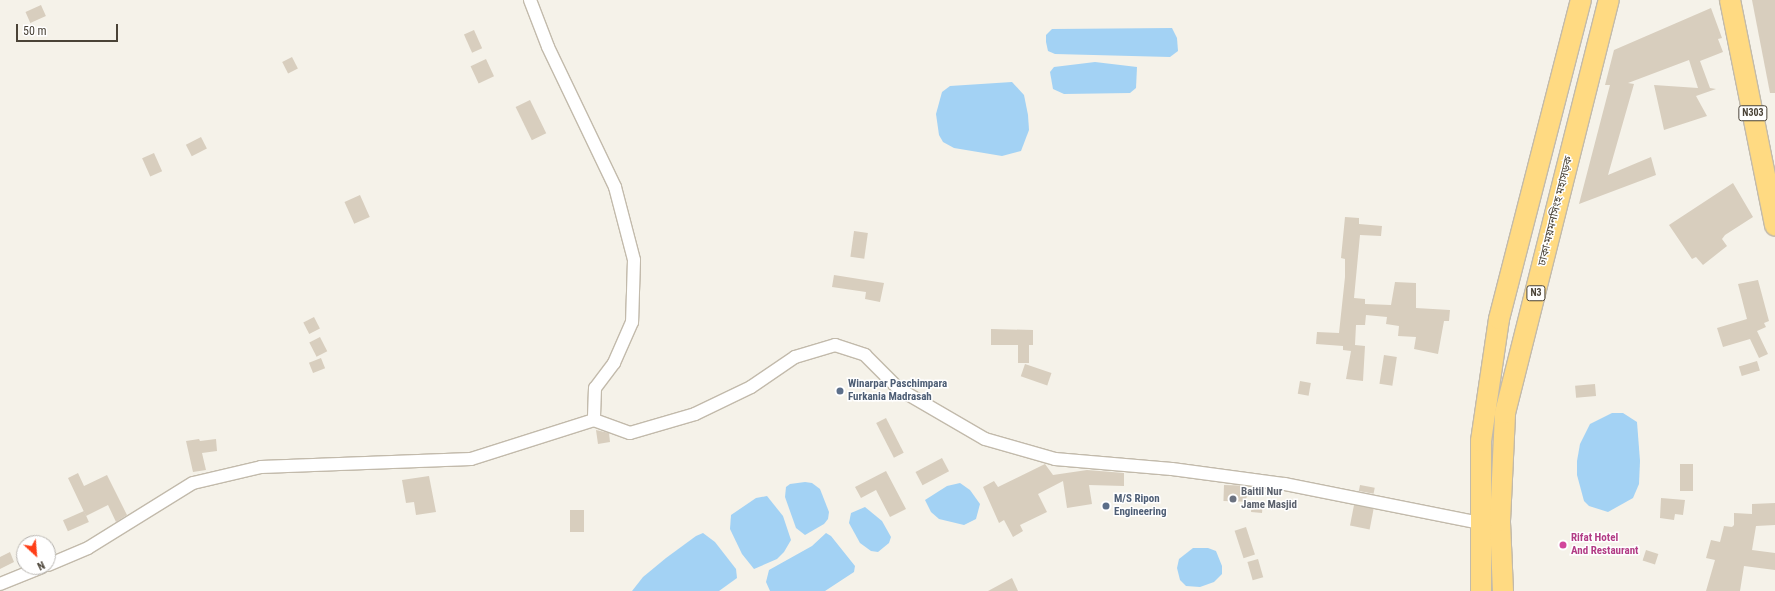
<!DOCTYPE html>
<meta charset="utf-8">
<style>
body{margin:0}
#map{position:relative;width:1775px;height:591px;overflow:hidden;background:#f5f2e9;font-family:"Roboto Condensed","Noto Sans Bengali",sans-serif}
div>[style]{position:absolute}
.water>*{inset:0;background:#a3d2f4}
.building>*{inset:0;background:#d8cebe;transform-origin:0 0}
.roads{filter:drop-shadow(1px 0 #c2baab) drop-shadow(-1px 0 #c2baab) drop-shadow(0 1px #c2baab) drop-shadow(0 -1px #c2baab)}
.minor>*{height:12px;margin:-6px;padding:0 6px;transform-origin:6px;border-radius:6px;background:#fff}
.trunk>*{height:20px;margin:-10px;padding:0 10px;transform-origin:10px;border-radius:10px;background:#ffda82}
.dots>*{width:11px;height:11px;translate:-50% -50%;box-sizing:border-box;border:2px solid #fff;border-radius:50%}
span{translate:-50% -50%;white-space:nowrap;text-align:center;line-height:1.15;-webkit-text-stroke:3px #fff;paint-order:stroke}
.shield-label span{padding:1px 3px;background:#fff;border:1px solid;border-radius:3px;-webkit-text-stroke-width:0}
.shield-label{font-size:10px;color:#4a4337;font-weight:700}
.street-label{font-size:11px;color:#4a4337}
.service-label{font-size:11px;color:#4e5e75;font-weight:700}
.left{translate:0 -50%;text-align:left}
.worship-label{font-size:11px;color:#5b616d;font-weight:700}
.hotel-label{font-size:11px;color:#b23c85;font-weight:700}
.north{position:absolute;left:16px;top:535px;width:40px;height:40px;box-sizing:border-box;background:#fff;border:1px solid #b7b4af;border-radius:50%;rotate:154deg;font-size:11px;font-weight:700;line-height:16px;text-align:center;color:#4a4337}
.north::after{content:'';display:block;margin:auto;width:14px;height:18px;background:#ff3e17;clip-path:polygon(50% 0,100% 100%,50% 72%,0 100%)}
.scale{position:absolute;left:16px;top:24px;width:102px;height:18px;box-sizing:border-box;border:2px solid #4a4337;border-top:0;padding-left:5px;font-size:12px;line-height:14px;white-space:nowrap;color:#4a4337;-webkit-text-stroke:3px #fff;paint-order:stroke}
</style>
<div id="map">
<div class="water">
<i style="clip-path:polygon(1172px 28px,1177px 38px,1178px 51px,1170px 57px,1055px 54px,1048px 51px,1046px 42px,1046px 35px,1052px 29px)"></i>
<i style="clip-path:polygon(1095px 62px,1137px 67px,1136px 88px,1130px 93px,1064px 94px,1053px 89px,1050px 72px,1054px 67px)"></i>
<i style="clip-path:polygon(1012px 82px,1024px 95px,1028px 115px,1029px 130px,1021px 151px,1002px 156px,954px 148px,943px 142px,939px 135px,936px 114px,942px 92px,950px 86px)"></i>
<i style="clip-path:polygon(1612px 413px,1623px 413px,1637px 422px,1640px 461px,1639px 484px,1633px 498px,1608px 512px,1589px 506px,1584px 501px,1577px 475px,1577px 461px,1580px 444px,1590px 424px)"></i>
<i style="clip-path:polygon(805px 482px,812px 483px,820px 489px,829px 512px,828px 519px,824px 524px,805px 535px,796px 528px,785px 497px,786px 487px,790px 484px)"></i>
<i style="clip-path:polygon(960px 483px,970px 490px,980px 504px,976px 519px,964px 525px,939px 519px,931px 512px,925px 500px,947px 486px)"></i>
<i style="clip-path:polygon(767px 496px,783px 516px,791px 540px,784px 552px,777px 559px,754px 569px,742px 554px,730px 529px,731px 515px,756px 498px)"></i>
<i style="clip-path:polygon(865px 507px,882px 521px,891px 537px,889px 543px,878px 552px,871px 551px,860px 543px,849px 523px,851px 513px)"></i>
<i style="clip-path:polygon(703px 533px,715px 542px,736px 569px,737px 578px,719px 591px,632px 591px,643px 577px,666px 558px,696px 536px)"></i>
<i style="clip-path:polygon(826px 533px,831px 536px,855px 566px,854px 572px,825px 591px,770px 591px,766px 582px,769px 570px,812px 546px)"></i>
<i style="clip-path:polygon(1193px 548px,1208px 548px,1216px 551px,1222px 566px,1222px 574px,1214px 582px,1200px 587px,1186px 586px,1180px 580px,1177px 568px,1179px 559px)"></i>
</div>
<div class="building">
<i style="clip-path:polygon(1752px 0,1775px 0,1775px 93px,1770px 93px)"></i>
<i style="left:41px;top:5px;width:12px;height:17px;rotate:66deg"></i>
<i style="clip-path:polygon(1711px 8px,1722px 38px,1718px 39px,1723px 52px,1700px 61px,1710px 88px,1716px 89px,1696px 96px,1707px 116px,1664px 130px,1654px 85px,1698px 88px,1689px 60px,1628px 83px,1634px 84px,1608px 175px,1651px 157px,1656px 175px,1579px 204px,1610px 85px,1605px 85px,1614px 50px)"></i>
<i style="left:474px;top:30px;width:20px;height:11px;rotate:66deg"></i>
<i style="left:292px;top:57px;width:13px;height:11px;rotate:63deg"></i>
<i style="left:486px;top:59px;width:19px;height:17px;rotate:65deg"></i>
<i style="left:530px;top:100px;width:37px;height:16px;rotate:64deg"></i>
<i style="left:201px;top:137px;width:13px;height:17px;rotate:63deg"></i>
<i style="left:154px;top:153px;width:20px;height:13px;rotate:66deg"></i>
<i style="clip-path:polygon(1733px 183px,1753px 217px,1725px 235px,1722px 239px,1727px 246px,1703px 265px,1696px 257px,1692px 259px,1669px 225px)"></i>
<i style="left:360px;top:195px;width:24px;height:17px;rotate:66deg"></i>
<i style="clip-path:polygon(1345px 217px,1359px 218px,1359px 224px,1382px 226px,1381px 236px,1360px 235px,1354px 298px,1365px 299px,1365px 304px,1391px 305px,1395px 282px,1416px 283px,1416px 308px,1450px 310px,1449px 321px,1444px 321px,1438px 354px,1414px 349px,1416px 337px,1398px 336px,1399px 326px,1386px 324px,1387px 317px,1366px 315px,1365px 325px,1356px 325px,1355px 345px,1365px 346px,1363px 381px,1346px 379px,1351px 351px,1343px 350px,1343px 346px,1316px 344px,1317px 332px,1339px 333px,1345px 277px,1345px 259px,1341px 258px)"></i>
<i style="left:854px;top:231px;width:14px;height:26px;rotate:8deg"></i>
<i style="clip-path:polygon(834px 275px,884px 283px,880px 302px,865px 299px,866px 292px,832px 287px)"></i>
<i style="clip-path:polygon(1758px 280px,1769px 321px,1764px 323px,1766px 327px,1757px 331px,1768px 354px,1759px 358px,1750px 339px,1723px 347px,1717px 328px,1747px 319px,1738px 284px)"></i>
<i style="left:314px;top:317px;width:13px;height:12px;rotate:63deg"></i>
<i style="clip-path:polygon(991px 329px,1033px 330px,1033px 345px,1029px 345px,1029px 363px,1018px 363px,1018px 345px,991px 345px)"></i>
<i style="left:320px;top:337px;width:16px;height:12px;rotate:63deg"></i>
<i style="left:1384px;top:355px;width:13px;height:29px;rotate:9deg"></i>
<i style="left:321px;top:358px;width:11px;height:13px;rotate:68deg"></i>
<i style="left:1757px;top:361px;width:10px;height:19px;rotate:73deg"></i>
<i style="left:1025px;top:364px;width:28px;height:13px;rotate:19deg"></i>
<i style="left:1300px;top:381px;width:11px;height:13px;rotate:10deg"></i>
<i style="left:1595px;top:384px;width:12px;height:20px;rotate:85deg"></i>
<i style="left:886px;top:418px;width:39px;height:11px;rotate:63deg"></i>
<i style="clip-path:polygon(596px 430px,609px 433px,610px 442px,598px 444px)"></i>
<i style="clip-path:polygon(199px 439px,200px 441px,216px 439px,217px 451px,202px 453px,206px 470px,193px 472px,186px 441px)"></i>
<i style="left:942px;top:458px;width:15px;height:30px;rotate:62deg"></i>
<i style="clip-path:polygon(1045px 464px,1053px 475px,1087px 470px,1124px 473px,1124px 486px,1089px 485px,1092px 504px,1067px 508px,1063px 481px,1038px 494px,1047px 512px,1020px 525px,1023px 531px,1013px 537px,1004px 520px,999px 523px,983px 487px,994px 481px,998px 487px)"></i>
<i style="left:1680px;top:464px;width:13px;height:27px"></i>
<i style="clip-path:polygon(886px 471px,906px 509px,890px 517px,876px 490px,861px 498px,855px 487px)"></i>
<i style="clip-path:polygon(78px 473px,84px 486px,107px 475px,127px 515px,116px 522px,108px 505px,86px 516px,68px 478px)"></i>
<i style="clip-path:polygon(429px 476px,436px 512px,416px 515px,414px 502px,406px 503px,402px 480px)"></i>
<i style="left:1224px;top:485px;width:23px;height:16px;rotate:2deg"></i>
<i style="left:1360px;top:485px;width:15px;height:6px;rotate:11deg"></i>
<i style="clip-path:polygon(1661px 498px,1685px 500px,1683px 515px,1675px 514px,1674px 520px,1660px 518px)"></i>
<i style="left:1252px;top:501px;width:11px;height:11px;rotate:5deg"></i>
<i style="clip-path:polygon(1775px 503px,1775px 525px,1756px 526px,1752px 550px,1775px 553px,1775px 570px,1744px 566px,1740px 591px,1706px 591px,1715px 560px,1706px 558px,1711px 540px,1720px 542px,1724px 526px,1732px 527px,1734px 525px,1734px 513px,1752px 514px,1752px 504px)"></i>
<i style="left:1354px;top:505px;width:20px;height:21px;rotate:11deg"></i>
<i style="left:570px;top:510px;width:14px;height:22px"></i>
<i style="left:84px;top:511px;width:12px;height:23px;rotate:66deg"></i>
<i style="left:1246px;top:527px;width:29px;height:12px;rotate:72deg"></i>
<i style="left:1646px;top:550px;width:13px;height:11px;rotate:18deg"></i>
<i style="clip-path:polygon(10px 552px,14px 562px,0 569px,0 557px)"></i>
<i style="left:1258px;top:559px;width:19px;height:11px;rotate:74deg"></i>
<i style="clip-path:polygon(1012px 578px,1018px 591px,988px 591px)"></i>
</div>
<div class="roads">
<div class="minor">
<i style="left:530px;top:0;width:50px;rotate:69deg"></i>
<i style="left:548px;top:47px;width:155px;rotate:64.4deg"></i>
<i style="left:615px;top:187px;width:75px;rotate:75.4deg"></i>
<i style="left:634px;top:260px;width:62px;rotate:91.8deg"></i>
<i style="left:632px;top:322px;width:45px;rotate:113.7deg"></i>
<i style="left:614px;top:363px;width:31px;rotate:127deg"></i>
<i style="left:595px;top:388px;width:32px;rotate:92deg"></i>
<i style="left:594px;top:420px;width:38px;rotate:20deg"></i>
<i style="left:630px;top:433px;width:68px;rotate:-16.3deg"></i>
<i style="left:695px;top:414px;width:62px;rotate:-25.7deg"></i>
<i style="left:751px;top:387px;width:53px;rotate:-34.3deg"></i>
<i style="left:795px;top:357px;width:42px;rotate:-16.7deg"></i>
<i style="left:835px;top:345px;width:32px;rotate:18deg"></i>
<i style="left:865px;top:355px;width:48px;rotate:45deg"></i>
<i style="left:899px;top:389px;width:99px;rotate:30.2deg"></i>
<i style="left:985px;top:439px;width:73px;rotate:15.9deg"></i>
<i style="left:1055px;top:459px;width:117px;rotate:4.9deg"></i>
<i style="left:1172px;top:469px;width:114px;rotate:7.6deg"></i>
<i style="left:1285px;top:484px;width:200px;rotate:11.3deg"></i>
<i style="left:48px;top:565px;width:43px;rotate:-23deg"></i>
<i style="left:88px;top:548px;width:123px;rotate:-31.8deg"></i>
<i style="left:193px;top:483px;width:70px;rotate:-13.2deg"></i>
<i style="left:261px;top:467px;width:210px;rotate:-2.2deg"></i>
<i style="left:471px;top:459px;width:129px;rotate:-17.6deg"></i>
<i style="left:0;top:584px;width:45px;rotate:-22deg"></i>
</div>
<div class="trunk">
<i style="left:1730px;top:0;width:230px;rotate:78.7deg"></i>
<i style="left:1481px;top:591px;width:150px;rotate:-90deg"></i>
<i style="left:1481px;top:441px;width:123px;rotate:-81.6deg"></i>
<i style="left:1499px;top:319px;width:329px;rotate:-75.6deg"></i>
<i style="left:1503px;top:591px;width:70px;rotate:-92.5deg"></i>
<i style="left:1500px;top:521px;width:108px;rotate:-87.3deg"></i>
<i style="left:1505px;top:413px;width:426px;rotate:-75.9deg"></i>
</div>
</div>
<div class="dots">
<i style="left:840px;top:391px;background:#5c6f8a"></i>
<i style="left:1233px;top:499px;background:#6b7280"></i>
<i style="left:1106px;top:506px;background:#5c6f8a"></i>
<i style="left:1563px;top:545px;background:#d1479c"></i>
</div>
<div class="shield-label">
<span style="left:1753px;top:113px">N303</span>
<span style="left:1536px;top:293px">N3</span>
</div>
<div class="street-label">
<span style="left:1556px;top:211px;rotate:-76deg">ঢাকা-ময়মনসিংহ মহাসড়ক</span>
</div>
<div class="service-label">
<span class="left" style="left:848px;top:391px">Winarpar Paschimpara<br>Furkania Madrasah</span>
<span class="left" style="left:1114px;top:506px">M/S Ripon<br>Engineering</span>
</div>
<div class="worship-label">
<span class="left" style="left:1241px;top:499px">Baitil Nur<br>Jame Masjid</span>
</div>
<div class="hotel-label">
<span class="left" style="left:1571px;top:545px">Rifat Hotel<br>And Restaurant</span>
</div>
<div class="north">N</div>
<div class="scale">50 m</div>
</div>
